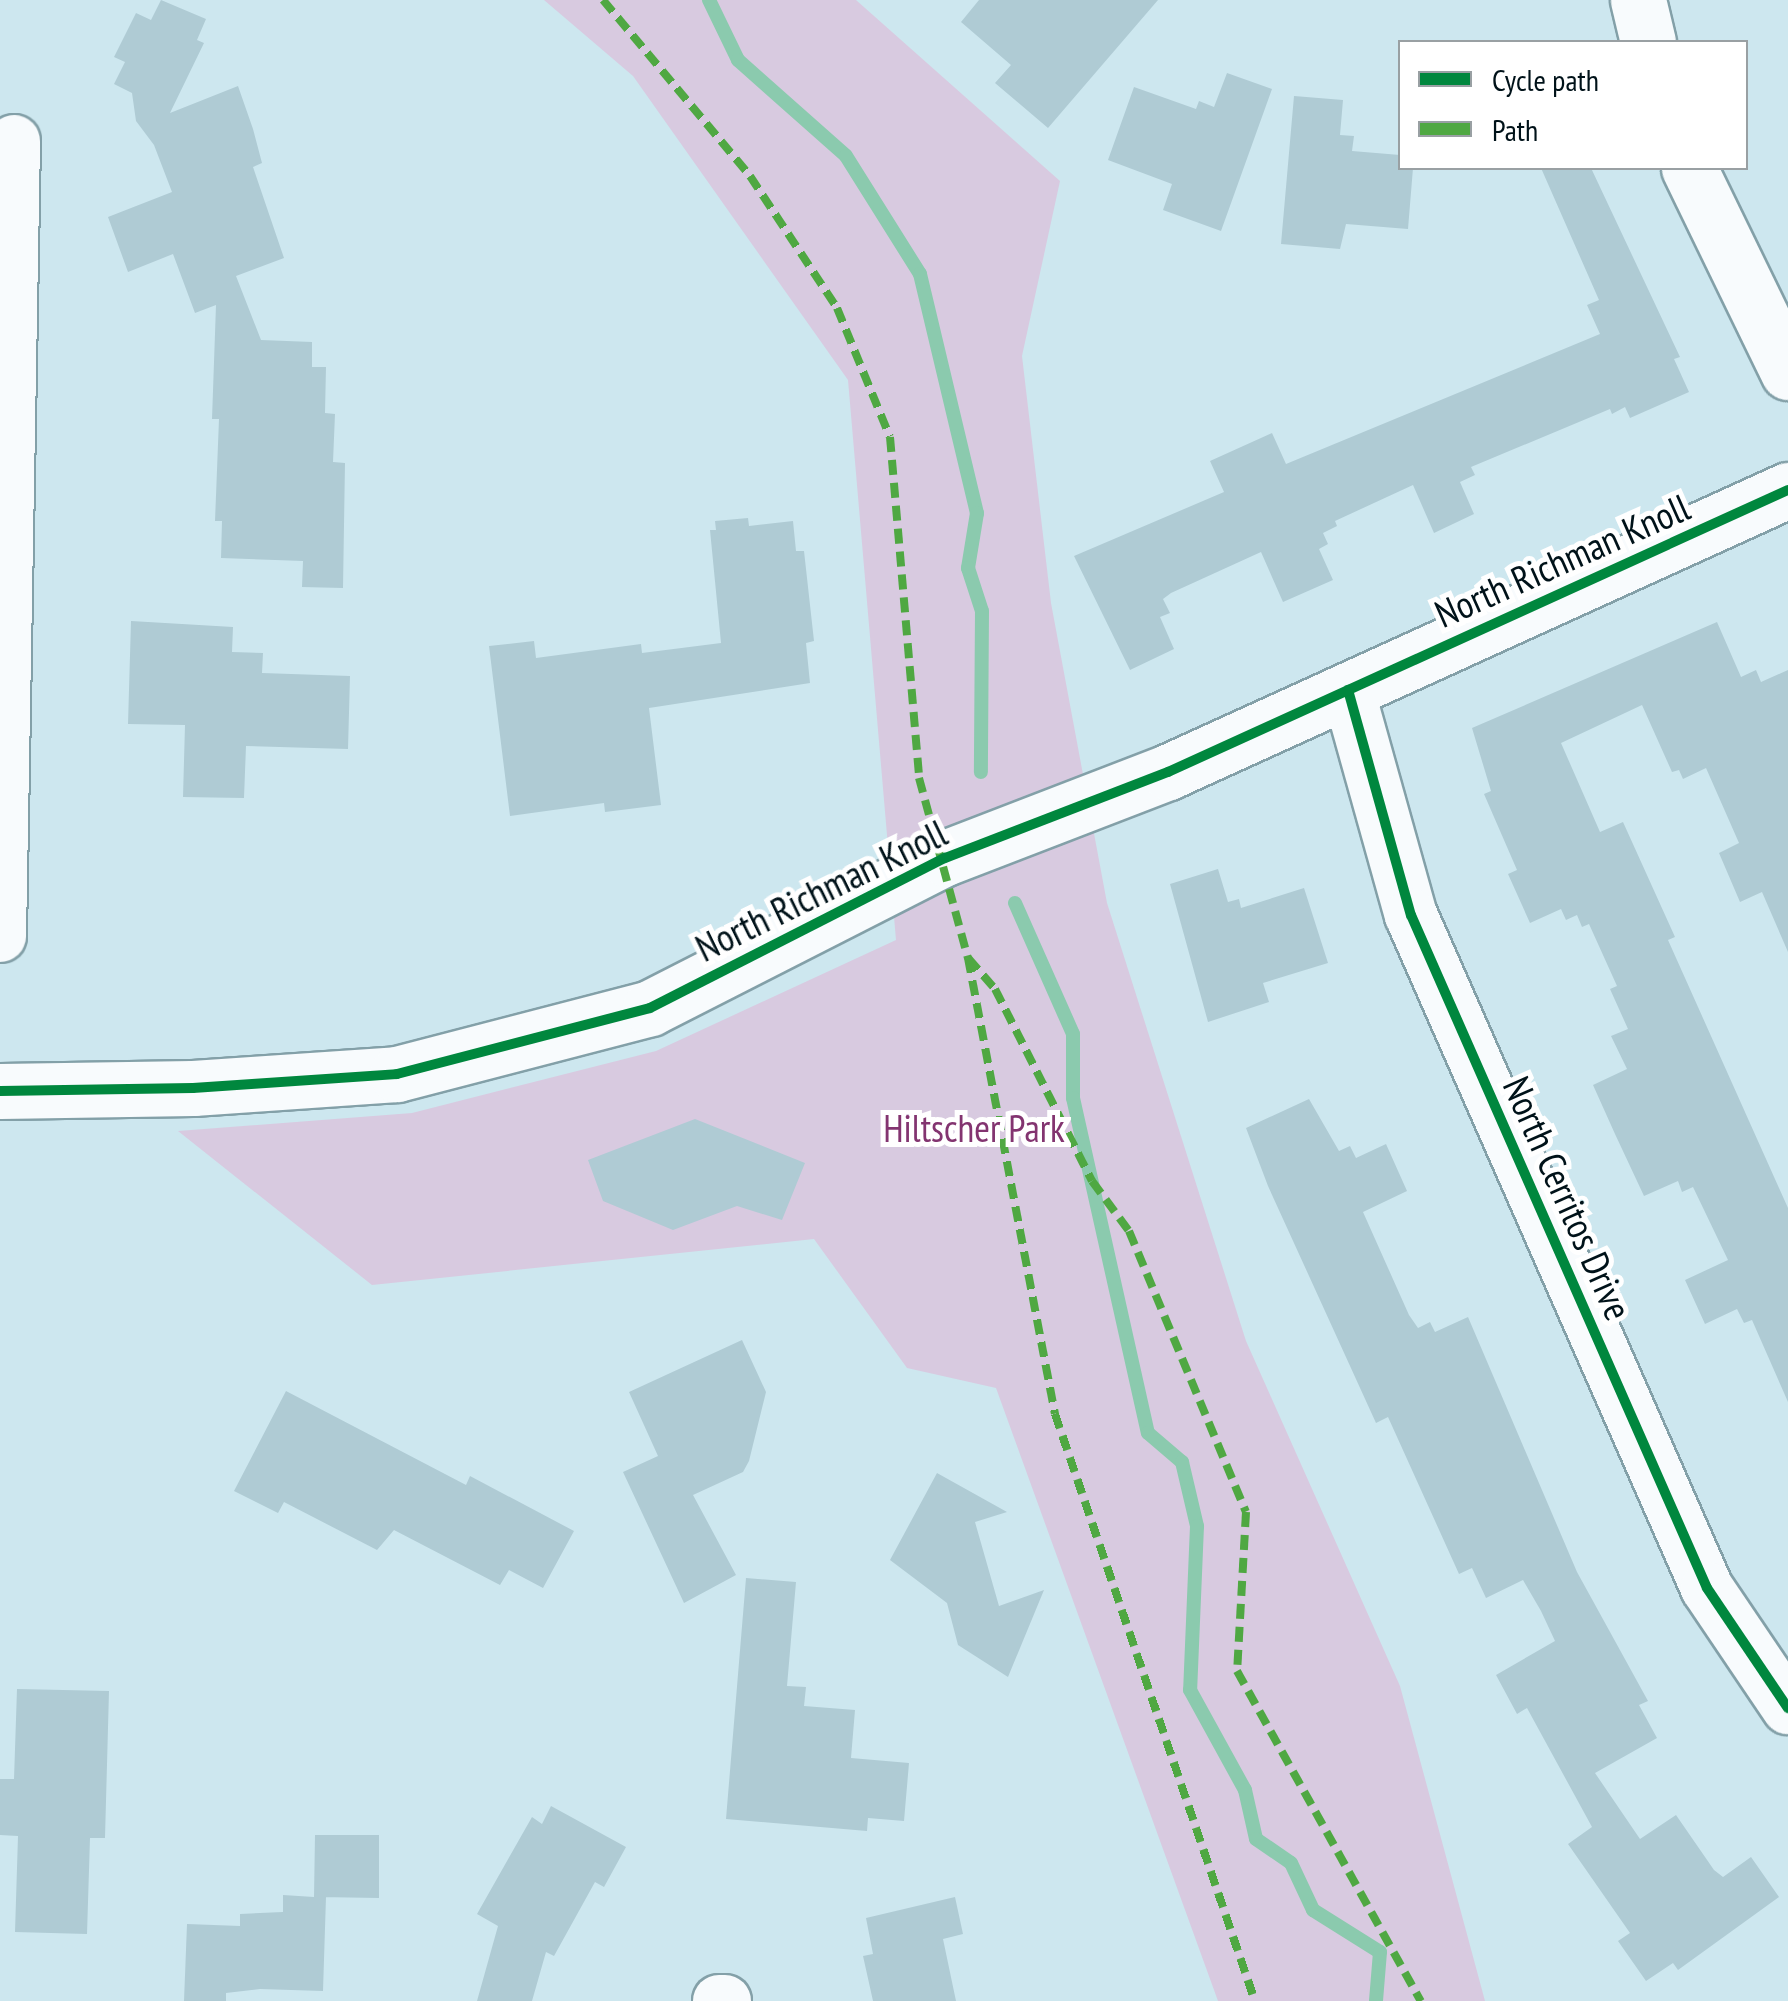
<!DOCTYPE html>
<style>
body{margin:0}
#map{position:relative;width:1788px;height:2001px;overflow:hidden;background:#cde7ef;font-family:"PT Sans Narrow",sans-serif}
div>[style]{position:absolute}
.green>*{inset:0;background:#d8cae0}
.stream>*{height:14px;margin:-7px;padding:0 7px;transform-origin:7px;border-radius:7px;background:#8bcaae}
.building>*{inset:0;background:#afcbd4}
.roads{filter:drop-shadow(2px 0 #83a0a8) drop-shadow(-2px 0 #83a0a8) drop-shadow(0 2px #83a0a8) drop-shadow(0 -2px #83a0a8)}
.street>*{height:52px;margin:-26px;padding:0 26px;transform-origin:26px;border-radius:26px;background:#f8fbfd}
.secondary>*{height:55px;margin:-27.5px;padding:0 27.5px;transform-origin:27.5px;border-radius:27.5px;background:#f8fbfd}
.quiet>*{height:8px;margin-top:-4px;transform-origin:0;background:repeating-linear-gradient(90deg,#4fa842 0 15px,transparent 0 23px)}
.cycleway>*{height:10px;margin:-5px;padding:0 5px;transform-origin:5px;border-radius:5px;background:#00873e}
span{translate:-50% -50%;white-space:nowrap;text-align:center;line-height:1.15;-webkit-text-stroke:10px #fff;paint-order:stroke}
.street-label{font-size:38px;color:#001219}
.park-label{font-size:38px;color:#833470}
.legend{position:absolute;left:1398px;top:40px;width:350px;height:130px;box-sizing:border-box;background:#fff;border:2px solid #99a0a3;margin:0;padding:12px 18px;list-style:none;font-size:30px;color:#001219}
.legend li{display:flex;align-items:center;gap:20px;height:50px}
.legend b{width:50px;border:2px solid #99a0a3}
</style>
<div id="map">
<div class="green">
<i style="clip-path:polygon(544px 0,856px 0,1060px 181px,1022px 356px,1051px 603px,1107px 903px,1246px 1341px,1400px 1686px,1485px 2001px,1218px 2001px,996px 1388px,907px 1368px,814px 1239px,372px 1285px,178px 1131px,412px 1113px,656px 1051px,896px 940px,848px 380px,633px 76px)"></i>
</div>
<div class="stream">
<i style="left:709px;top:0;width:67px;rotate:64.2deg"></i>
<i style="left:738px;top:60px;width:144px;rotate:41.6deg"></i>
<i style="left:846px;top:156px;width:139px;rotate:57.9deg"></i>
<i style="left:920px;top:274px;width:246px;rotate:76.6deg"></i>
<i style="left:977px;top:513px;width:56px;rotate:99.3deg"></i>
<i style="left:968px;top:568px;width:45px;rotate:72deg"></i>
<i style="left:982px;top:611px;width:161px;rotate:90.4deg"></i>
<i style="left:1015px;top:903px;width:143px;rotate:66.1deg"></i>
<i style="left:1073px;top:1034px;width:64px;rotate:90deg"></i>
<i style="left:1073px;top:1098px;width:343px;rotate:77.4deg"></i>
<i style="left:1148px;top:1433px;width:45px;rotate:40.5deg"></i>
<i style="left:1182px;top:1462px;width:66px;rotate:76.8deg"></i>
<i style="left:1197px;top:1526px;width:164px;rotate:92.4deg"></i>
<i style="left:1190px;top:1690px;width:114px;rotate:61.2deg"></i>
<i style="left:1245px;top:1790px;width:50px;rotate:77.3deg"></i>
<i style="left:1256px;top:1839px;width:42px;rotate:34.4deg"></i>
<i style="left:1291px;top:1863px;width:52px;rotate:64.9deg"></i>
<i style="left:1313px;top:1910px;width:79px;rotate:32.1deg"></i>
<i style="left:1380px;top:1952px;width:49px;rotate:94.7deg"></i>
</div>
<div class="building">
<i style="clip-path:polygon(161px 0,206px 19px,197px 40px,204px 43px,170px 113px,238px 86px,253px 129px,262px 163px,253px 167px,284px 258px,236px 276px,261px 340px,312px 342px,312px 367px,326px 367px,325px 413px,335px 414px,333px 462px,345px 463px,343px 588px,302px 587px,303px 561px,221px 558px,222px 521px,215px 521px,219px 419px,212px 419px,216px 305px,195px 313px,173px 254px,128px 272px,108px 217px,172px 192px,154px 145px,136px 121px,132px 93px,114px 84px,125px 62px,114px 57px,136px 13px,151px 20px)"></i>
<i style="clip-path:polygon(979px 0,1158px 0,1048px 128px,995px 83px,1011px 65px,961px 22px)"></i>
<i style="clip-path:polygon(1227px 73px,1272px 89px,1221px 231px,1163px 210px,1172px 184px,1108px 160px,1134px 87px,1196px 109px,1199px 101px,1214px 107px)"></i>
<i style="clip-path:polygon(1294px 96px,1343px 100px,1340px 135px,1354px 136px,1352px 151px,1400px 155px,1400px 168px,1413px 168px,1408px 229px,1346px 224px,1340px 249px,1281px 244px)"></i>
<i style="clip-path:polygon(1541px 168px,1591px 168px,1680px 357px,1674px 359px,1689px 392px,1630px 418px,1625px 407px,1612px 414px,1610px 409px,1471px 467px,1475px 475px,1460px 482px,1474px 514px,1434px 533px,1413px 485px,1335px 521px,1337px 526px,1323px 533px,1328px 544px,1319px 549px,1333px 580px,1283px 602px,1261px 552px,1171px 593px,1163px 599px,1170px 613px,1160px 617px,1174px 649px,1130px 670px,1074px 556px,1224px 492px,1210px 461px,1272px 433px,1286px 464px,1600px 334px,1587px 305px,1599px 300px)"></i>
<i style="clip-path:polygon(748px 518px,749px 526px,793px 521px,796px 551px,804px 551px,814px 641px,806px 643px,810px 683px,649px 708px,661px 805px,605px 812px,604px 803px,510px 816px,489px 646px,534px 641px,536px 658px,641px 644px,642px 653px,721px 643px,710px 530px,716px 530px,715px 521px)"></i>
<i style="clip-path:polygon(131px 621px,233px 627px,232px 652px,263px 653px,262px 673px,350px 676px,348px 749px,246px 746px,244px 798px,183px 797px,185px 725px,128px 724px)"></i>
<i style="clip-path:polygon(1717px 622px,1741px 677px,1756px 670px,1761px 682px,1788px 670px,1788px 952px,1762px 892px,1740px 902px,1719px 853px,1739px 843px,1706px 768px,1683px 779px,1679px 770px,1672px 772px,1642px 705px,1561px 743px,1600px 832px,1623px 822px,1675px 937px,1668px 940px,1788px 1208px,1788px 1402px,1752px 1320px,1744px 1323px,1737px 1309px,1705px 1324px,1685px 1280px,1728px 1260px,1693px 1187px,1682px 1192px,1678px 1181px,1644px 1196px,1615px 1134px,1593px 1085px,1627px 1069px,1611px 1036px,1628px 1029px,1610px 989px,1617px 986px,1589px 924px,1582px 927px,1577px 915px,1566px 920px,1561px 909px,1530px 923px,1508px 874px,1517px 870px,1484px 794px,1491px 791px,1472px 728px)"></i>
<i style="clip-path:polygon(1218px 869px,1228px 902px,1239px 899px,1241px 908px,1304px 888px,1328px 963px,1263px 983px,1269px 1002px,1208px 1022px,1170px 884px)"></i>
<i style="clip-path:polygon(1309px 1099px,1339px 1151px,1350px 1146px,1356px 1158px,1386px 1144px,1407px 1191px,1363px 1212px,1409px 1315px,1418px 1328px,1430px 1322px,1435px 1332px,1468px 1317px,1577px 1572px,1648px 1701px,1639px 1705px,1657px 1738px,1595px 1773px,1640px 1839px,1676px 1815px,1714px 1870px,1723px 1877px,1751px 1857px,1779px 1897px,1678px 1970px,1673px 1963px,1646px 1981px,1618px 1941px,1630px 1933px,1568px 1844px,1592px 1827px,1527px 1708px,1517px 1714px,1496px 1675px,1555px 1641px,1541px 1611px,1523px 1580px,1486px 1598px,1472px 1568px,1459px 1574px,1388px 1417px,1376px 1423px,1268px 1186px,1246px 1128px)"></i>
<i style="clip-path:polygon(695px 1119px,805px 1163px,782px 1220px,737px 1206px,673px 1230px,603px 1201px,588px 1160px)"></i>
<i style="clip-path:polygon(742px 1340px,766px 1392px,749px 1461px,743px 1472px,693px 1495px,736px 1575px,684px 1603px,623px 1472px,658px 1456px,629px 1392px)"></i>
<i style="clip-path:polygon(286px 1391px,466px 1485px,470px 1476px,574px 1531px,543px 1588px,509px 1570px,500px 1585px,394px 1530px,377px 1550px,284px 1502px,278px 1513px,234px 1491px)"></i>
<i style="clip-path:polygon(937px 1473px,1007px 1512px,975px 1522px,999px 1606px,1044px 1590px,1008px 1677px,958px 1645px,947px 1603px,890px 1560px)"></i>
<i style="clip-path:polygon(746px 1578px,796px 1582px,787px 1686px,806px 1687px,804px 1706px,855px 1710px,851px 1758px,909px 1763px,904px 1821px,868px 1818px,867px 1831px,726px 1819px)"></i>
<i style="clip-path:polygon(17px 1689px,109px 1691px,105px 1838px,90px 1838px,87px 1934px,15px 1932px,18px 1836px,0 1835px,0 1779px,14px 1779px)"></i>
<i style="clip-path:polygon(551px 1806px,626px 1847px,604px 1887px,595px 1882px,554px 1956px,546px 1952px,532px 2001px,477px 2001px,498px 1926px,477px 1914px,532px 1817px,542px 1824px)"></i>
<i style="clip-path:polygon(315px 1835px,379px 1835px,379px 1898px,320px 1897px,326px 1897px,323px 1991px,260px 1989px,226px 1993px,226px 2001px,184px 2001px,187px 1924px,240px 1926px,240px 1914px,283px 1912px,283px 1895px,314px 1897px)"></i>
<i style="clip-path:polygon(955px 1897px,963px 1934px,943px 1939px,956px 2001px,873px 2001px,863px 1956px,873px 1954px,866px 1918px)"></i>
</div>
<div class="roads">
<div class="street">
<i style="left:1348px;top:690px;width:234px;rotate:74.4deg"></i>
<i style="left:1411px;top:915px;width:735px;rotate:66.26deg"></i>
<i style="left:1707px;top:1588px;width:145px;rotate:56deg"></i>
<i style="left:0;top:936px;width:795px;rotate:-88.99deg"></i>
<i style="left:719px;top:2001px;width:6px"></i>
</div>
<div class="secondary">
<i style="left:1638px;top:0;width:43px;rotate:76.6deg"></i>
<i style="left:1689px;top:168px;width:227px;rotate:64.1deg"></i>
<i style="left:0;top:1091px;width:193px;rotate:-0.9deg"></i>
<i style="left:193px;top:1088px;width:204px;rotate:-3.9deg"></i>
<i style="left:397px;top:1074px;width:261px;rotate:-14.6deg"></i>
<i style="left:650px;top:1008px;width:331px;rotate:-27deg"></i>
<i style="left:945px;top:858px;width:239px;rotate:-21.1deg"></i>
<i style="left:1168px;top:772px;width:681px;rotate:-24.46deg"></i>
</div>
</div>
<div class="quiet">
<i style="left:603px;top:0;width:229px;rotate:50.1deg"></i>
<i style="left:750px;top:176px;width:158px;rotate:56.6deg"></i>
<i style="left:837px;top:308px;width:139px;rotate:67.7deg"></i>
<i style="left:890px;top:437px;width:342px;rotate:85.1deg"></i>
<i style="left:919px;top:778px;width:187px;rotate:74.8deg"></i>
<i style="left:968px;top:958px;width:464px;rotate:79.2deg"></i>
<i style="left:1055px;top:1414px;width:620px;rotate:71.19deg"></i>
<i style="left:968px;top:958px;width:41px;rotate:48.9deg"></i>
<i style="left:995px;top:989px;width:215px;rotate:63.2deg"></i>
<i style="left:1092px;top:1181px;width:62px;rotate:53.5deg"></i>
<i style="left:1129px;top:1231px;width:304px;rotate:67.4deg"></i>
<i style="left:1246px;top:1512px;width:159px;rotate:93.2deg"></i>
<i style="left:1237px;top:1671px;width:378px;rotate:60.9deg"></i>
</div>
<div class="cycleway">
<i style="left:1348px;top:690px;width:234px;rotate:74.4deg"></i>
<i style="left:1411px;top:915px;width:735px;rotate:66.26deg"></i>
<i style="left:1707px;top:1588px;width:145px;rotate:56deg"></i>
<i style="left:0;top:1091px;width:193px;rotate:-0.9deg"></i>
<i style="left:193px;top:1088px;width:204px;rotate:-3.9deg"></i>
<i style="left:397px;top:1074px;width:261px;rotate:-14.6deg"></i>
<i style="left:650px;top:1008px;width:331px;rotate:-27deg"></i>
<i style="left:945px;top:858px;width:239px;rotate:-21.1deg"></i>
<i style="left:1168px;top:772px;width:681px;rotate:-24.46deg"></i>
</div>
<div class="street-label">
<span style="left:1562px;top:560px;rotate:-24deg">North Richman Knoll</span>
<span style="left:821px;top:890px;rotate:-26deg">North Richman Knoll</span>
<span style="left:1568px;top:1198px;rotate:66deg">North Cerritos Drive</span>
</div>
<div class="park-label">
<span style="left:974px;top:1128px">Hiltscher Park</span>
</div>
<ul class="legend">
<li><b style="height:12px;background:#00873e"></b>Cycle path</li>
<li><b style="height:12px;background:#4fa842"></b>Path</li>
</ul>
</div>
